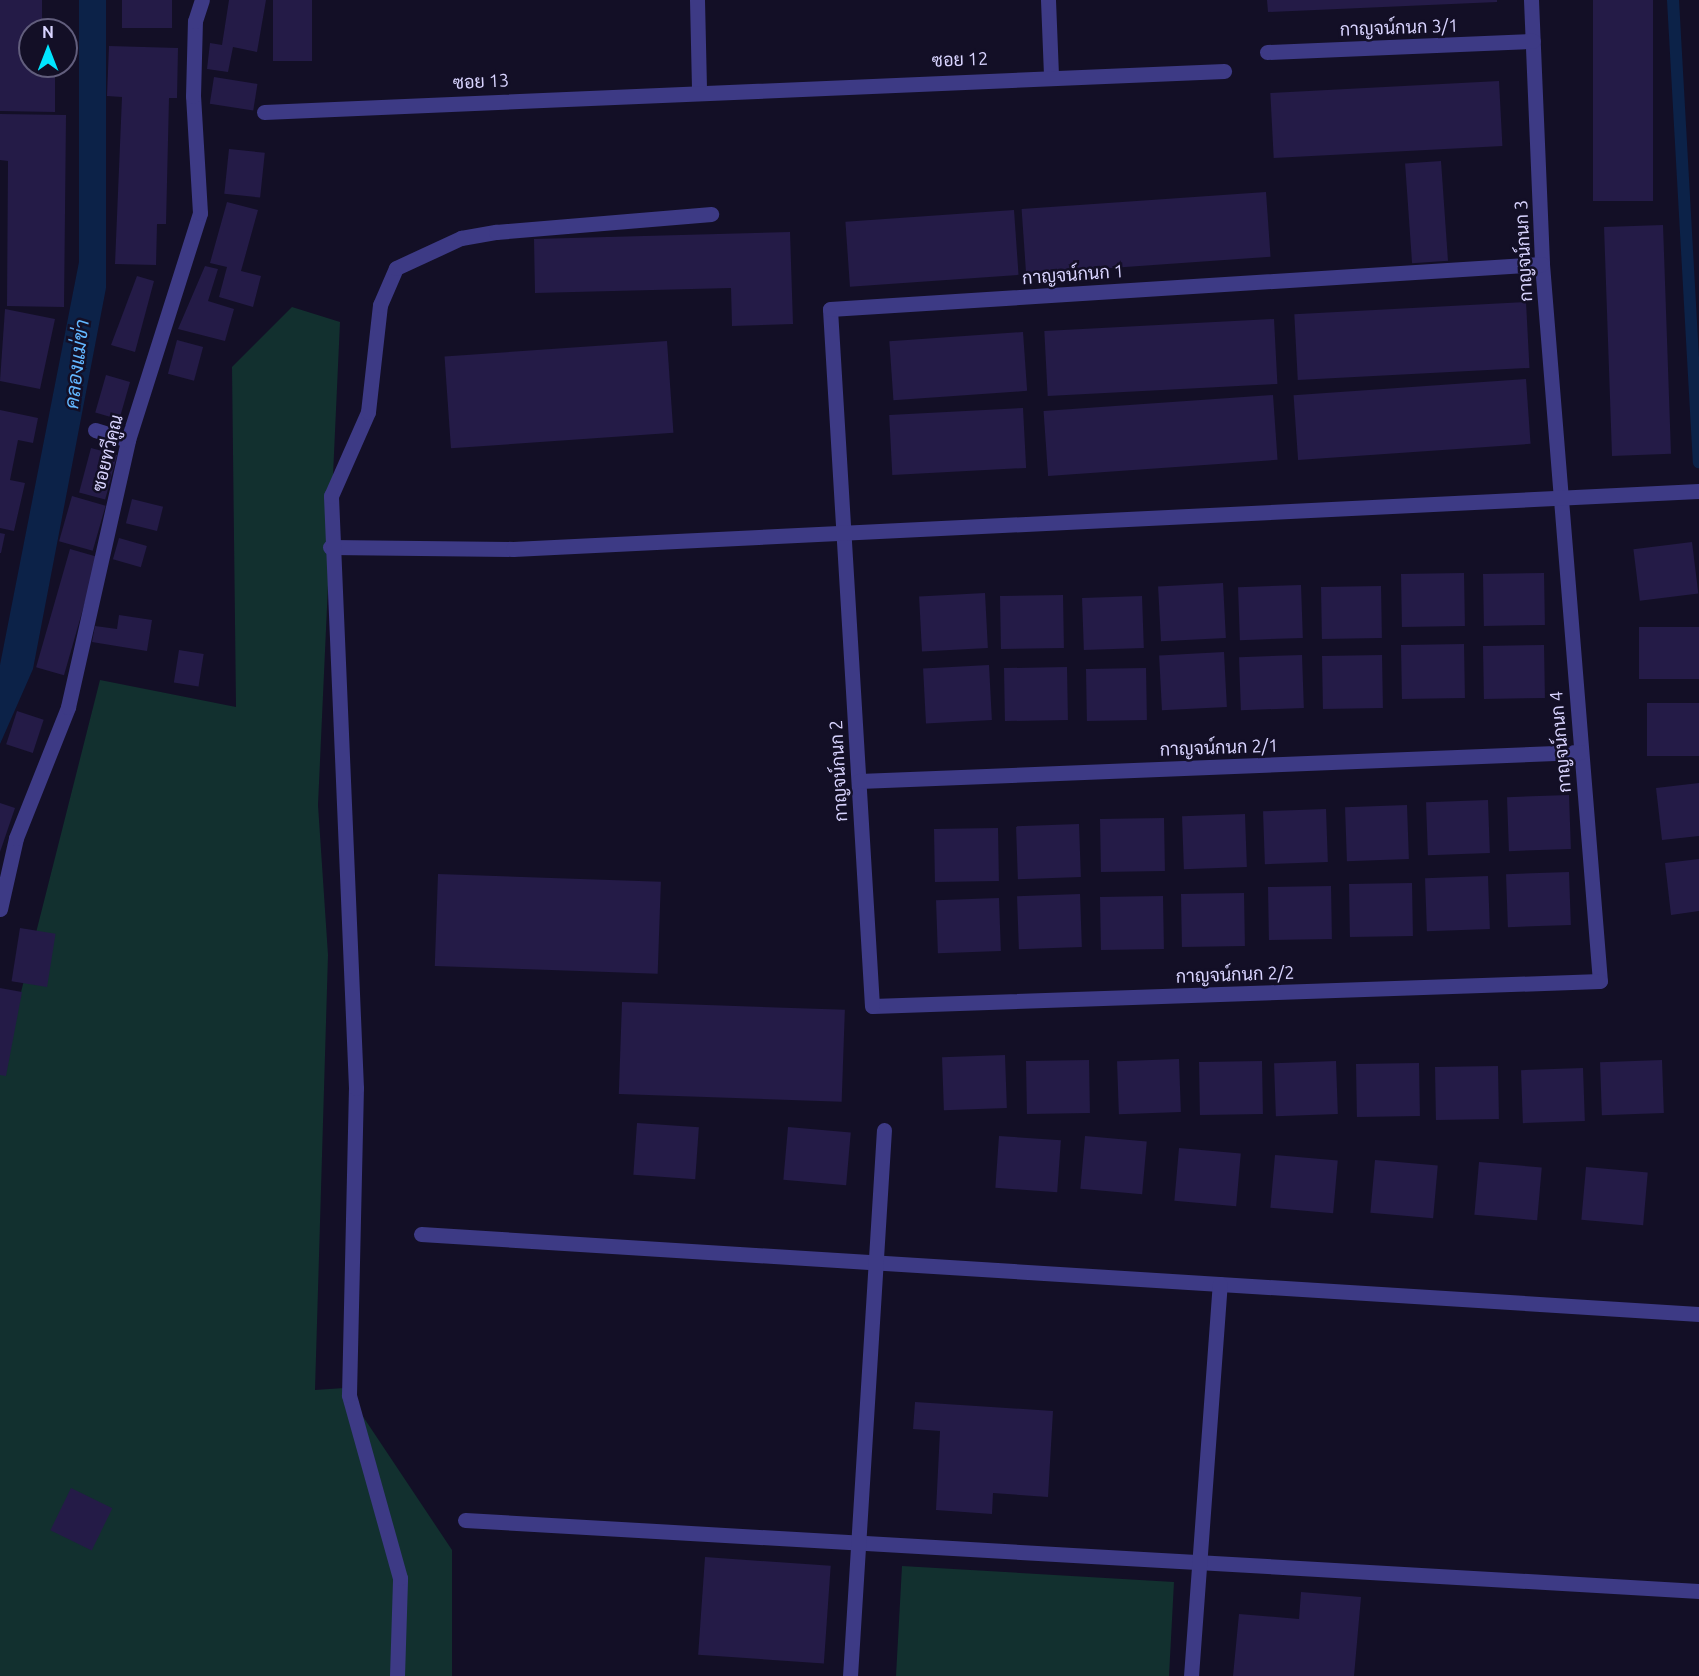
<!DOCTYPE html>
<meta charset="utf-8">
<style>
body{margin:0}
#map{position:relative;width:1699px;height:1676px;overflow:hidden;background:#130f26;font-family:Ubuntu,Sarabun,sans-serif}
div>[style]{position:absolute}
.green>*{inset:0;background:#12302f}
.water>*{inset:0;background:#0c2248}
.stream>*{height:12px;margin:-6px;padding:0 6px;transform-origin:6px;border-radius:6px;background:#0c2248}
.building>*{inset:0;background:#241b47;transform-origin:0 0}
.minor>*{height:15px;margin:-7.5px;padding:0 7.5px;transform-origin:7.5px;border-radius:7.5px;background:#3d3a85}
span{translate:-50% -50%;white-space:nowrap;text-align:center;line-height:1.15;-webkit-text-stroke:5px #130f26;paint-order:stroke}
.street-label{font-size:18px;color:#d9d4ff}
.water-label{font-size:20px;color:#62b6ff;font-style:italic}
.north{position:absolute;left:18px;top:18px;width:60px;height:60px;box-sizing:border-box;background:#130f26;border:2px solid #625e7d;border-radius:50%;rotate:0deg;font-size:16px;font-weight:700;line-height:24px;text-align:center;color:#d9d4ff}
.north::after{content:'';display:block;margin:auto;width:21px;height:27px;background:#00e5ff;clip-path:polygon(50% 0,100% 100%,50% 72%,0 100%)}
</style>
<div id="map">
<div class="green">
<i style="clip-path:polygon(292px 307px,340px 322px,318px 805px,328px 955px,315px 1390px,344px 1388px,452px 1550px,452px 1676px,0 1676px,0 1075px,100px 680px,236px 707px,232px 367px)"></i>
<i style="clip-path:polygon(902px 1566px,1174px 1582px,1169px 1676px,896px 1676px)"></i>
</div>
<div class="water">
<i style="clip-path:polygon(79px 0,106px 0,106px 288px,33px 669px,0 744px,0 665px,79px 262px)"></i>
</div>
<div class="stream">
<i style="left:1673px;top:0;width:463px;rotate:86.8deg"></i>
</div>
<div class="building">
<i style="clip-path:polygon(0 0,42px 0,42px 30px,30px 30px,30px 66px,55px 66px,55px 112px,0 111px)"></i>
<i style="left:122px;top:0;width:50px;height:28px"></i>
<i style="clip-path:polygon(229px 0,266px 0,257px 52px,233px 47px,228px 72px,207px 69px,210px 43px,222px 45px)"></i>
<i style="left:273px;top:0;width:39px;height:61px"></i>
<i style="clip-path:polygon(1267px 0,1497px 0,1497px 2px,1268px 12px)"></i>
<i style="left:1593px;top:0;width:60px;height:201px"></i>
<i style="clip-path:polygon(109px 46px,178px 48px,177px 98px,169px 98px,166px 224px,157px 224px,156px 265px,115px 264px,122px 97px,107px 96px)"></i>
<i style="left:214px;top:77px;width:44px;height:27px;rotate:9deg"></i>
<i style="left:1499px;top:81px;width:65px;height:229px;rotate:87deg"></i>
<i style="clip-path:polygon(0 114px,66px 115px,64px 307px,7px 306px,8px 161px,0 160px)"></i>
<i style="left:229px;top:149px;width:36px;height:45px;rotate:6deg"></i>
<i style="left:1441px;top:161px;width:100px;height:36px;rotate:86deg"></i>
<i style="left:1266px;top:192px;width:65px;height:245px;rotate:86deg"></i>
<i style="clip-path:polygon(227px 202px,258px 210px,241px 271px,261px 276px,253px 307px,219px 297px,227px 267px,210px 263px)"></i>
<i style="left:1014px;top:210px;width:65px;height:169px;rotate:86deg"></i>
<i style="left:1663px;top:225px;width:229px;height:59px;rotate:88deg"></i>
<i style="clip-path:polygon(790px 232px,793px 324px,732px 326px,731px 288px,535px 293px,534px 239px)"></i>
<i style="clip-path:polygon(205px 266px,218px 269px,208px 301px,234px 309px,225px 341px,178px 329px)"></i>
<i style="clip-path:polygon(137px 276px,154px 281px,135px 352px,111px 345px)"></i>
<i style="left:1526px;top:302px;width:66px;height:232px;rotate:87deg"></i>
<i style="clip-path:polygon(5px 309px,55px 319px,40px 389px,0 381px)"></i>
<i style="left:1274px;top:319px;width:65px;height:230px;rotate:87deg"></i>
<i style="left:1023px;top:332px;width:59px;height:134px;rotate:86deg"></i>
<i style="left:177px;top:340px;width:27px;height:35px;rotate:15deg"></i>
<i style="left:667px;top:341px;width:92px;height:223px;rotate:86deg"></i>
<i style="left:106px;top:375px;width:25px;height:39px;rotate:16deg"></i>
<i style="left:1526px;top:379px;width:65px;height:233px;rotate:86deg"></i>
<i style="left:1273px;top:395px;width:65px;height:230px;rotate:86deg"></i>
<i style="left:1023px;top:408px;width:60px;height:134px;rotate:87deg"></i>
<i style="clip-path:polygon(0 410px,38px 418px,33px 443px,18px 440px,10px 480px,25px 483px,14px 531px,0 528px)"></i>
<i style="left:91px;top:448px;width:27px;height:46px;rotate:15deg"></i>
<i style="left:72px;top:496px;width:35px;height:47px;rotate:16deg"></i>
<i style="left:132px;top:499px;width:32px;height:25px;rotate:14deg"></i>
<i style="clip-path:polygon(0 533px,5px 534px,1px 553px,0 553px)"></i>
<i style="left:119px;top:538px;width:29px;height:22px;rotate:16deg"></i>
<i style="left:1692px;top:542px;width:52px;height:59px;rotate:83deg"></i>
<i style="left:70px;top:549px;width:29px;height:123px;rotate:16deg"></i>
<i style="left:1464px;top:573px;width:53px;height:63px;rotate:89deg"></i>
<i style="left:1544px;top:573px;width:52px;height:61px;rotate:89deg"></i>
<i style="left:1223px;top:583px;width:55px;height:65px;rotate:87deg"></i>
<i style="left:1301px;top:585px;width:53px;height:63px;rotate:88deg"></i>
<i style="left:1381px;top:586px;width:52px;height:60px;rotate:89deg"></i>
<i style="left:985px;top:593px;width:55px;height:66px;rotate:87deg"></i>
<i style="left:1063px;top:595px;width:53px;height:63px;rotate:89deg"></i>
<i style="left:1142px;top:596px;width:52px;height:60px;rotate:88deg"></i>
<i style="clip-path:polygon(119px 615px,152px 620px,147px 651px,92px 642px,95px 626px,117px 629px)"></i>
<i style="left:1699px;top:627px;width:52px;height:60px;rotate:90deg"></i>
<i style="left:1464px;top:644px;width:54px;height:63px;rotate:89deg"></i>
<i style="left:1544px;top:645px;width:53px;height:61px;rotate:89deg"></i>
<i style="left:179px;top:650px;width:25px;height:33px;rotate:9deg"></i>
<i style="left:1224px;top:652px;width:55px;height:65px;rotate:87deg"></i>
<i style="left:1302px;top:655px;width:53px;height:63px;rotate:88deg"></i>
<i style="left:1382px;top:655px;width:53px;height:60px;rotate:89deg"></i>
<i style="left:989px;top:665px;width:55px;height:66px;rotate:87deg"></i>
<i style="left:1067px;top:667px;width:53px;height:63px;rotate:89deg"></i>
<i style="left:1146px;top:668px;width:52px;height:60px;rotate:89deg"></i>
<i style="left:1699px;top:703px;width:53px;height:52px;rotate:90deg"></i>
<i style="left:17px;top:711px;width:28px;height:35px;rotate:18deg"></i>
<i style="clip-path:polygon(1699px 783px,1699px 836px,1662px 840px,1656px 788px)"></i>
<i style="left:1569px;top:795px;width:54px;height:62px;rotate:88deg"></i>
<i style="left:1488px;top:800px;width:53px;height:62px;rotate:88deg"></i>
<i style="clip-path:polygon(0 803px,15px 808px,0 852px)"></i>
<i style="left:1407px;top:805px;width:54px;height:62px;rotate:88deg"></i>
<i style="left:1326px;top:809px;width:53px;height:63px;rotate:88deg"></i>
<i style="left:1245px;top:814px;width:53px;height:63px;rotate:88deg"></i>
<i style="left:1164px;top:818px;width:53px;height:64px;rotate:89deg"></i>
<i style="left:1079px;top:824px;width:53px;height:63px;rotate:88deg"></i>
<i style="left:998px;top:828px;width:53px;height:64px;rotate:89deg"></i>
<i style="clip-path:polygon(1699px 859px,1699px 911px,1671px 915px,1665px 863px)"></i>
<i style="left:1569px;top:872px;width:53px;height:63px;rotate:88deg"></i>
<i style="left:438px;top:874px;width:223px;height:92px;rotate:2deg"></i>
<i style="left:1488px;top:876px;width:53px;height:63px;rotate:88deg"></i>
<i style="left:1412px;top:883px;width:53px;height:63px;rotate:89deg"></i>
<i style="left:1331px;top:886px;width:53px;height:63px;rotate:89deg"></i>
<i style="left:1244px;top:893px;width:53px;height:63px;rotate:89deg"></i>
<i style="left:1080px;top:894px;width:53px;height:63px;rotate:88deg"></i>
<i style="left:1163px;top:896px;width:53px;height:63px;rotate:89deg"></i>
<i style="left:999px;top:898px;width:53px;height:63px;rotate:88deg"></i>
<i style="left:20px;top:928px;width:36px;height:54px;rotate:9deg"></i>
<i style="clip-path:polygon(0 988px,22px 992px,6px 1076px,0 1075px)"></i>
<i style="left:622px;top:1002px;width:223px;height:92px;rotate:2deg"></i>
<i style="left:1005px;top:1055px;width:53px;height:63px;rotate:88deg"></i>
<i style="left:1179px;top:1059px;width:53px;height:62px;rotate:88deg"></i>
<i style="left:1089px;top:1060px;width:53px;height:63px;rotate:89deg"></i>
<i style="left:1662px;top:1060px;width:53px;height:62px;rotate:88deg"></i>
<i style="left:1262px;top:1061px;width:53px;height:63px;rotate:89deg"></i>
<i style="left:1336px;top:1061px;width:53px;height:62px;rotate:88deg"></i>
<i style="left:1419px;top:1063px;width:53px;height:63px;rotate:89deg"></i>
<i style="left:1498px;top:1066px;width:53px;height:63px;rotate:89deg"></i>
<i style="left:1583px;top:1068px;width:53px;height:62px;rotate:88deg"></i>
<i style="left:637px;top:1123px;width:62px;height:52px;rotate:4deg"></i>
<i style="left:788px;top:1127px;width:63px;height:53px;rotate:5deg"></i>
<i style="left:999px;top:1136px;width:62px;height:52px;rotate:4deg"></i>
<i style="left:1085px;top:1136px;width:62px;height:53px;rotate:5deg"></i>
<i style="left:1179px;top:1148px;width:62px;height:53px;rotate:5deg"></i>
<i style="left:1275px;top:1155px;width:63px;height:53px;rotate:5deg"></i>
<i style="left:1375px;top:1160px;width:63px;height:53px;rotate:5deg"></i>
<i style="left:1479px;top:1162px;width:63px;height:53px;rotate:5deg"></i>
<i style="left:1586px;top:1167px;width:62px;height:53px;rotate:5deg"></i>
<i style="clip-path:polygon(915px 1402px,1053px 1411px,1048px 1497px,993px 1493px,992px 1514px,936px 1510px,940px 1431px,913px 1429px)"></i>
<i style="left:71px;top:1488px;width:46px;height:47px;rotate:26deg"></i>
<i style="left:705px;top:1557px;width:126px;height:98px;rotate:4deg"></i>
<i style="clip-path:polygon(1301px 1592px,1361px 1597px,1354px 1676px,1233px 1676px,1239px 1614px,1299px 1619px)"></i>
</div>
<div class="minor">
<i style="left:697px;top:0;width:89px;rotate:88.7deg"></i>
<i style="left:1048px;top:0;width:75px;rotate:87.7deg"></i>
<i style="left:1531px;top:0;width:264px;rotate:87.6deg"></i>
<i style="left:1542px;top:264px;width:719px;rotate:85.38deg"></i>
<i style="left:1600px;top:981px;width:728px;rotate:178.03deg"></i>
<i style="left:872px;top:1006px;width:698px;rotate:-93.45deg"></i>
<i style="left:830px;top:309px;width:713px;rotate:-3.62deg"></i>
<i style="left:1267px;top:52px;width:266px;rotate:-2.4deg"></i>
<i style="left:264px;top:112px;width:961px;rotate:-2.45deg"></i>
<i style="left:95px;top:430px;width:34px;rotate:17deg"></i>
<i style="left:330px;top:547px;width:183px;rotate:0.6deg"></i>
<i style="left:513px;top:549px;width:1187px;rotate:-2.8deg"></i>
<i style="left:859px;top:781px;width:722px;rotate:-2.3deg"></i>
<i style="left:0;top:909px;width:73px;rotate:-77.3deg"></i>
<i style="left:16px;top:838px;width:141px;rotate:-68.3deg"></i>
<i style="left:68px;top:707px;width:274px;rotate:-77.3deg"></i>
<i style="left:128px;top:440px;width:238px;rotate:-72.4deg"></i>
<i style="left:200px;top:213px;width:117px;rotate:-93.4deg"></i>
<i style="left:193px;top:96px;width:75px;rotate:-88.5deg"></i>
<i style="left:195px;top:21px;width:22px;rotate:-72deg"></i>
<i style="left:421px;top:1234px;width:1281px;rotate:3.58deg"></i>
<i style="left:465px;top:1520px;width:1236px;rotate:3.29deg"></i>
<i style="left:397px;top:1676px;width:98px;rotate:-88.2deg"></i>
<i style="left:400px;top:1578px;width:190px;rotate:-105.6deg"></i>
<i style="left:349px;top:1395px;width:307px;rotate:-88.7deg"></i>
<i style="left:356px;top:1088px;width:593px;rotate:-92.42deg"></i>
<i style="left:331px;top:496px;width:92px;rotate:-66.2deg"></i>
<i style="left:368px;top:412px;width:108px;rotate:-83.6deg"></i>
<i style="left:380px;top:305px;width:40px;rotate:-66.6deg"></i>
<i style="left:396px;top:268px;width:72px;rotate:-24.8deg"></i>
<i style="left:461px;top:238px;width:36px;rotate:-10deg"></i>
<i style="left:496px;top:232px;width:216px;rotate:-4.8deg"></i>
<i style="left:850px;top:1676px;width:547px;rotate:-86.44deg"></i>
<i style="left:1191px;top:1676px;width:393px;rotate:-85.8deg"></i>
</div>
<div class="street-label">
<span style="left:1399px;top:27px;rotate:-2deg">กาญจน์กนก 3/1</span>
<span style="left:960px;top:59px;rotate:-2deg">ซอย 12</span>
<span style="left:481px;top:81px;rotate:-3deg">ซอย 13</span>
<span style="left:1523px;top:251px;rotate:-93deg">กาญจน์กนก 3</span>
<span style="left:1073px;top:274px;rotate:-4deg">กาญจน์กนก 1</span>
<span style="left:107px;top:453px;rotate:-76deg">ซอยทวีคูณ</span>
<span style="left:1560px;top:742px;rotate:-95deg">กาญจน์กนก 4</span>
<span style="left:1219px;top:747px;rotate:-2deg">กาญจน์กนก 2/1</span>
<span style="left:838px;top:771px;rotate:-93deg">กาญจน์กนก 2</span>
<span style="left:1235px;top:974px;rotate:-2deg">กาญจน์กนก 2/2</span>
</div>
<div class="water-label">
<span style="left:76px;top:364px;rotate:-83deg">คลองแม่ข่า</span>
</div>
<div class="north">N</div>
</div>
